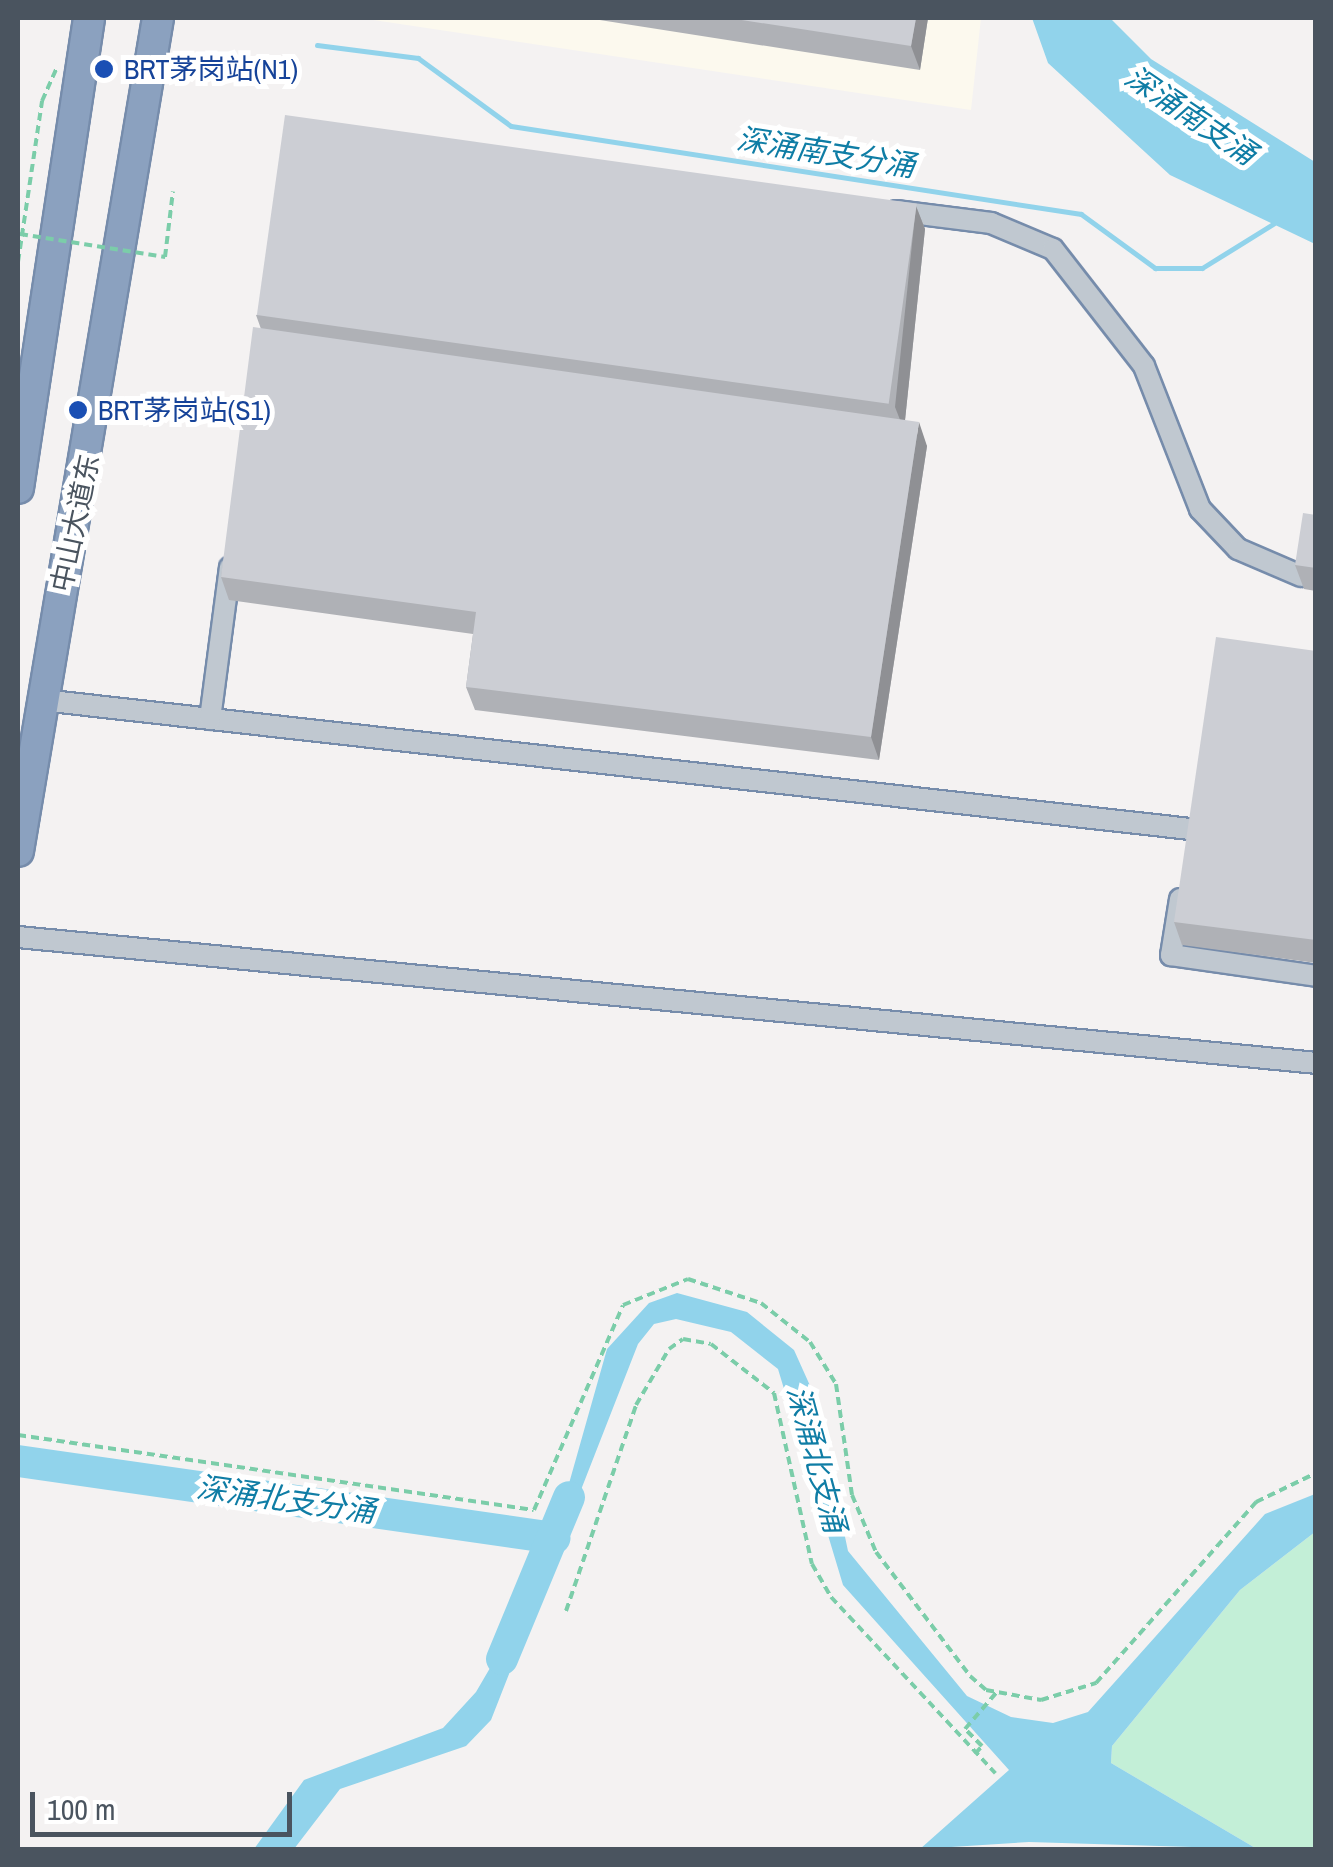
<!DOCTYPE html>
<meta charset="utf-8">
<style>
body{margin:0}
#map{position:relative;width:1333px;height:1867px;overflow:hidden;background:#f4f2f2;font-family:"Archivo Narrow","Noto Sans SC",sans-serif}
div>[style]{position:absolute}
.commercial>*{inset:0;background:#fcf9ee}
.green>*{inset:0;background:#c3efd7}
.water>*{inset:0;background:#91d3eb}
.stream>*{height:5px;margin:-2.5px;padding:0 2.5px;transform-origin:2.5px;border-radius:2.5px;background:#91d3eb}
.river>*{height:32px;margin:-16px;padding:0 16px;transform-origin:16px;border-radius:16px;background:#91d3eb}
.path>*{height:4px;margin-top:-2px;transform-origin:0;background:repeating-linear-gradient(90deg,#7bcda9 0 8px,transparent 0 13px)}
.roads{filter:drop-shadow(2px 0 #768cab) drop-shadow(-2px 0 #768cab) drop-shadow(0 2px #768cab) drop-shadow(0 -2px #768cab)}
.minor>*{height:20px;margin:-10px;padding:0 10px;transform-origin:10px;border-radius:10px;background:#c0c8d0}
.highway>*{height:30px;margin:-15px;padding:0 15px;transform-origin:15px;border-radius:15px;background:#8ba1bf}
.path-bridge>*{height:4px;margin-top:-2px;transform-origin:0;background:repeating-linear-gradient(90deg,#7bcda9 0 8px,transparent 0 13px)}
.wall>*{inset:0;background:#afb1b6}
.shaded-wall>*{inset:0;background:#8f9094}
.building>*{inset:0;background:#ccced4;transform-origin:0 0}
.dots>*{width:28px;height:28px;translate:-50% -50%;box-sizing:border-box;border:5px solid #fff;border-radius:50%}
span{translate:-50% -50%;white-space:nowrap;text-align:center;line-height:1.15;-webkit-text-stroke:10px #fff;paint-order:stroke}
.transit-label{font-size:28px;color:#164399}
.left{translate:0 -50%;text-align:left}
.street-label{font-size:28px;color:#4a545f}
.water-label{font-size:30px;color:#0f7da5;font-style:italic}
.frame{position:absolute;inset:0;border:20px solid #4a545f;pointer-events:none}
.scale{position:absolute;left:30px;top:1792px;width:262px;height:45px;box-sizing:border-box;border:5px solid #4a545f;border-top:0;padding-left:12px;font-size:30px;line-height:35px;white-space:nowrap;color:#4a545f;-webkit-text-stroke:8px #fff;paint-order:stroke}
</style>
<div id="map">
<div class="commercial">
<i style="clip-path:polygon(360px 18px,981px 18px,971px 110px)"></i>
</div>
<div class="green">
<i style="clip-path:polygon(1315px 1532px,1315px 1849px,1257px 1849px,1111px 1763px,1112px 1746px,1240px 1590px)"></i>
</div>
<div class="water">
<i style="clip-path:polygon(1032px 18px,1110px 18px,1151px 59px,1315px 162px,1315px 244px,1170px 175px,1048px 63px)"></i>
<i style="clip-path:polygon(677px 1293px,747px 1312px,794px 1350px,816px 1399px,848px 1551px,967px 1696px,1011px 1717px,1053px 1723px,1088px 1712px,1265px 1514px,1315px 1494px,1315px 1532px,1240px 1590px,1112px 1746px,1111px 1763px,1257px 1849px,1029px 1842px,920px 1849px,1009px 1770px,843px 1585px,778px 1369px,731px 1332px,676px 1319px,654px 1324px,638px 1344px,491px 1720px,466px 1746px,340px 1789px,294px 1849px,254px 1849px,304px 1780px,443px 1728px,476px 1692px,542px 1579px,607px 1349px,649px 1303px)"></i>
</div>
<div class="stream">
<i style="left:317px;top:45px;width:102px;rotate:7.3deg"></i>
<i style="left:418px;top:58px;width:115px;rotate:36.2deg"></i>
<i style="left:511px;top:126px;width:577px;rotate:8.78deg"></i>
<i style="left:1081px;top:214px;width:92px;rotate:36.1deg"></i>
<i style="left:1155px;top:268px;width:47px"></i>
<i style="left:1202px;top:268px;width:84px;rotate:-31.8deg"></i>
</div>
<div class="river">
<i style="left:18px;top:1461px;width:542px;rotate:8.17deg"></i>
<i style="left:502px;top:1659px;width:175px;rotate:-67.5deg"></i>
</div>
<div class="path">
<i style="left:18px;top:248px;width:14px;rotate:-82deg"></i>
<i style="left:165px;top:257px;width:66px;rotate:-83.1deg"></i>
<i style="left:18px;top:262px;width:163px;rotate:-81.5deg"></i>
<i style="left:42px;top:101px;width:35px;rotate:-66deg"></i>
<i style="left:18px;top:1435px;width:521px;rotate:8.27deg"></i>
<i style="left:534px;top:1510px;width:223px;rotate:-66.5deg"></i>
<i style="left:623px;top:1305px;width:70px;rotate:-21.8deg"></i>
<i style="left:688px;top:1279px;width:77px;rotate:18.2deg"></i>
<i style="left:761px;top:1303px;width:63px;rotate:38.5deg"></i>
<i style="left:810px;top:1342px;width:49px;rotate:58.2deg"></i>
<i style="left:836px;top:1384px;width:112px;rotate:81.8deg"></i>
<i style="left:852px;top:1495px;width:62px;rotate:67.2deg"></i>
<i style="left:876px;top:1552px;width:156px;rotate:52.8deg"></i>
<i style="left:970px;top:1676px;width:21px;rotate:41deg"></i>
<i style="left:986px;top:1690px;width:56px;rotate:10.3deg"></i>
<i style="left:1041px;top:1700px;width:58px;rotate:-17.2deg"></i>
<i style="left:1096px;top:1683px;width:242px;rotate:-48.5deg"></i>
<i style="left:1256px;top:1502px;width:67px;rotate:-25.8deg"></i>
<i style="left:566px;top:1611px;width:218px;rotate:-71.2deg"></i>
<i style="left:636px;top:1405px;width:65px;rotate:-59.5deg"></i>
<i style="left:669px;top:1349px;width:17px;rotate:-36deg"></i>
<i style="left:683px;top:1339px;width:28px;rotate:10deg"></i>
<i style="left:711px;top:1344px;width:80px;rotate:37.9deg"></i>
<i style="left:774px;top:1393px;width:175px;rotate:77.5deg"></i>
<i style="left:812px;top:1564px;width:38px;rotate:60deg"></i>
<i style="left:831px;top:1597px;width:241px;rotate:47deg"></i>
<i style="left:975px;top:1754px;width:11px;rotate:-49deg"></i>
<i style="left:982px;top:1746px;width:24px;rotate:-135deg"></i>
<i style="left:965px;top:1729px;width:48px;rotate:-49.3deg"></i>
</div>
<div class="roads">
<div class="minor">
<i style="left:896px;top:211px;width:96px;rotate:7.2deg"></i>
<i style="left:991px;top:223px;width:67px;rotate:22.8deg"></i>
<i style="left:1053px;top:249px;width:148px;rotate:52.1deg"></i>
<i style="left:1144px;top:366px;width:154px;rotate:68.6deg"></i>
<i style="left:1200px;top:509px;width:55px;rotate:46.5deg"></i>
<i style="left:1238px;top:549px;width:69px;rotate:23.2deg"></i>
<i style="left:42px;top:700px;width:1155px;rotate:6.41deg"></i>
<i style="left:210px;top:719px;width:153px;rotate:-82.5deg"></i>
<i style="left:1180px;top:899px;width:57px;rotate:99.1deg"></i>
<i style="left:1171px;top:955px;width:147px;rotate:8.2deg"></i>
<i style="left:18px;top:937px;width:1304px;rotate:5.54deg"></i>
</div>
<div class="highway">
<i style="left:18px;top:488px;width:475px;rotate:-81.4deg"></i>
<i style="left:18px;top:851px;width:845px;rotate:-80.46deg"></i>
</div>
</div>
<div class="path-bridge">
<i style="left:20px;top:234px;width:147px;rotate:9deg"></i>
</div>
<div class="wall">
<i style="clip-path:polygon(587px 18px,928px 18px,920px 70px)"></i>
<i style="clip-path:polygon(916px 206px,925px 229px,905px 420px,927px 446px,879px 760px,475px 710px,466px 687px,473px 634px,229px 600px,221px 577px,261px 329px,256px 315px)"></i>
<i style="clip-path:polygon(1316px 515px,1316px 591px,1304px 589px,1295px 565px)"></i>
<i style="clip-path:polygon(1316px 651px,1316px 963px,1182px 945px,1174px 922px)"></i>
</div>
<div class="shaded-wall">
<i style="clip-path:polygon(916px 18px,928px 18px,920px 70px,911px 46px)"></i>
<i style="clip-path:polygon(916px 206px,925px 229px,904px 430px,895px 407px)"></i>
<i style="clip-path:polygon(919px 422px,927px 446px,879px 760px,871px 737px)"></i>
</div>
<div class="building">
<i style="clip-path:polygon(729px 18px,916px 18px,911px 46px)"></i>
<i style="left:285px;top:115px;width:638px;height:202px;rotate:8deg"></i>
<i style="clip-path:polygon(253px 327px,919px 422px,871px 737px,466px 687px,476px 612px,221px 577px)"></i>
<i style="clip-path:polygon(1303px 513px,1316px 515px,1316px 568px,1295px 565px)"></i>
<i style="clip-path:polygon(1216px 637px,1316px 651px,1316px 940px,1174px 922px)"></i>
</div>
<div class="dots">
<i style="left:104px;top:69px;background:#1a4fb4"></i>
<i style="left:78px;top:410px;background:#1a4fb4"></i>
</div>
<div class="transit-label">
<span class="left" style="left:124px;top:69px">BRT茅岗站(N1)</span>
<span class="left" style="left:98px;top:410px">BRT茅岗站(S1)</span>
</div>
<div class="street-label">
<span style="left:75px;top:523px;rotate:-78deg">中山大道东</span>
</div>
<div class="water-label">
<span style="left:1191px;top:115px;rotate:34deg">深涌南支涌</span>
<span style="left:826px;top:152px;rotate:9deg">深涌南支分涌</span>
<span style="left:817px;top:1459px;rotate:75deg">深涌北支涌</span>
<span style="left:286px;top:1499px;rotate:8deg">深涌北支分涌</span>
</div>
<div class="frame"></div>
<div class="scale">100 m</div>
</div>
